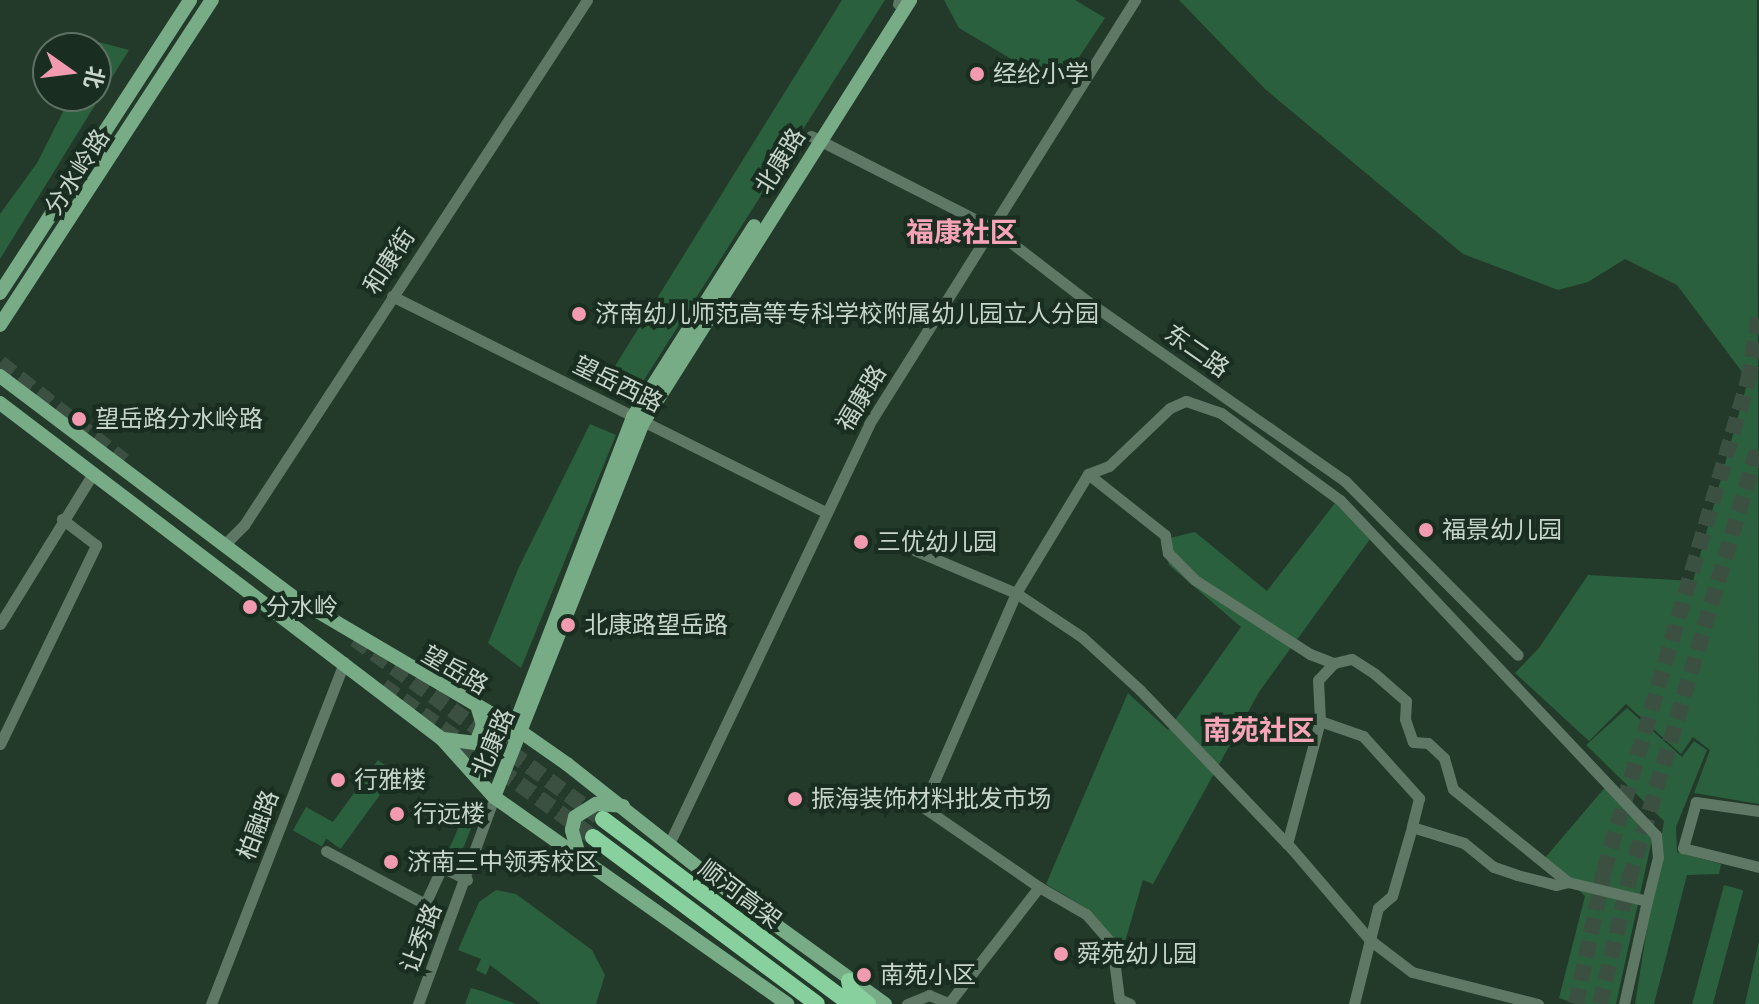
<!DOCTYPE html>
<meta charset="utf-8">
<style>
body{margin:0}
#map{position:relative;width:1759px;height:1004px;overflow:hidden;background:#233929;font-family:"Crimson Pro","Noto Sans SC",serif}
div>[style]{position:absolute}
.green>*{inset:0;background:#2a603d;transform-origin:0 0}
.stream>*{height:2px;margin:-1px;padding:0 1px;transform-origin:1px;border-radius:1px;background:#026f3a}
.highway-tunnel>*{height:16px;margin-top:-8px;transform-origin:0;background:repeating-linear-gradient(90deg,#3c5041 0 16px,transparent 0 24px)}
.minor>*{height:11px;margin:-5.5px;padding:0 5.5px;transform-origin:5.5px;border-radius:5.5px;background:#5f7765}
.major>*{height:14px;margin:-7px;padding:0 7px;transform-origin:7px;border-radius:7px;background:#78ac87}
.highway>*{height:16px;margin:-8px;padding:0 8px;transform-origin:8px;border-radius:8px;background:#88d09e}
.dots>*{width:22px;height:22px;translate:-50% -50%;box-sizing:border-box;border:4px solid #192e20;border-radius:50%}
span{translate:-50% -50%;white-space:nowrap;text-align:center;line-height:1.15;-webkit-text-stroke:8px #192e20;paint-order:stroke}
.poi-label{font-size:24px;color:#c8d5cb}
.left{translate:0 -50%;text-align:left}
.street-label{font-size:24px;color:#c8d5cb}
.quarter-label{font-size:28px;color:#f7a4b9;font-weight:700}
.north{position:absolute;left:32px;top:32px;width:80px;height:80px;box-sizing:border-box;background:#192e20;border:2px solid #5f7164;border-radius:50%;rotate:104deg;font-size:22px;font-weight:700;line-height:32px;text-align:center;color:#c8d5cb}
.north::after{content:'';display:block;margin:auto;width:28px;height:36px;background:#f29ab0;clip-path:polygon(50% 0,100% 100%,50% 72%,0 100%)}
</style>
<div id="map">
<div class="green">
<i style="clip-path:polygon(842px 0,885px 0,630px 402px,602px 387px)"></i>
<i style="clip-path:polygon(944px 0,1075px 0,1105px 18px,1070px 71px,1045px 79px,959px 28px)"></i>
<i style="clip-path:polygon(1179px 0,1757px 0,1759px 804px,1694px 793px,1710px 750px,1693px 737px,1681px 754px,1626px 704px,1589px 741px,1515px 673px,1539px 648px,1588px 575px,1693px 581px,1748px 380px,1677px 285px,1625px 259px,1588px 282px,1558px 290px,1463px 254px,1265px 89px)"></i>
<i style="clip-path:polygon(99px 42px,129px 50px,0 259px,0 214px,37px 163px,71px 96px,96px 96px)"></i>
<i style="clip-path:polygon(590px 424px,616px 435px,521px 668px,488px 643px,519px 567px)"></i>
<i style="clip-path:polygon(1335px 503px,1373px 535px,1259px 692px,1153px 884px,1143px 880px,1122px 952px,1088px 909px,1046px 884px,1128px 693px,1168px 730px,1241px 627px,1169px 565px,1161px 540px,1195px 532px,1267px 591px)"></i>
<i style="clip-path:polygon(1627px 708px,1682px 757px,1694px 741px,1707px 750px,1676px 827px,1677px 852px,1721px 864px,1719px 874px,1687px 875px,1654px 1004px,1635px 1004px,1664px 821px,1586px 745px)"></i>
<i style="left:378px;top:760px;width:22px;height:94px;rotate:36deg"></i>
<i style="clip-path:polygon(1607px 785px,1653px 835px,1616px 1004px,1576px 1004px,1559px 998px,1585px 896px,1544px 859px)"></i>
<i style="left:306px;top:807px;width:33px;height:27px;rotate:29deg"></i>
<i style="clip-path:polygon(466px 811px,476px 816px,460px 856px,448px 851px)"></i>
<i style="left:1724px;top:885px;width:20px;height:123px;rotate:15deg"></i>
<i style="clip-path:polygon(496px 890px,516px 894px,592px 950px,605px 975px,596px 1004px,541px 1004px,490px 965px,486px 975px,476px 970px,481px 959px,458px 950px,479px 902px)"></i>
<i style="clip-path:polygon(1759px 941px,1759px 1004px,1745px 1004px)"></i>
<i style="clip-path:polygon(471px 988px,482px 991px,516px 1004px,465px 1004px)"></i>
</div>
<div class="stream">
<i style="left:503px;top:1004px;width:7px"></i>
</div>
<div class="highway-tunnel">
<i style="left:0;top:363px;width:158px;rotate:38.3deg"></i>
<i style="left:355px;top:639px;width:301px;rotate:36.1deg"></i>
<i style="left:383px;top:686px;width:259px;rotate:35.7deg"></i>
<i style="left:1576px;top:1004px;width:136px;rotate:-78.1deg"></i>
<i style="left:1604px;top:871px;width:511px;rotate:-73.62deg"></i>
<i style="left:1748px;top:381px;width:64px;rotate:-80.1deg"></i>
<i style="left:1600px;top:1004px;width:127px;rotate:-76.8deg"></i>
<i style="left:1629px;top:880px;width:456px;rotate:-73.4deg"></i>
</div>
<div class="minor">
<i style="left:898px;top:4px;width:4px;rotate:-76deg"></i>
<i style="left:811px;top:136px;width:203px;rotate:26.9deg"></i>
<i style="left:992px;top:228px;width:120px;rotate:37.5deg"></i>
<i style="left:1087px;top:301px;width:315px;rotate:34.9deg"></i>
<i style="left:1345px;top:481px;width:245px;rotate:45.2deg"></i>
<i style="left:392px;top:296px;width:483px;rotate:26.5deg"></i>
<i style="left:1088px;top:474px;width:22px;rotate:-21deg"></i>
<i style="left:1109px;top:466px;width:84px;rotate:-43.6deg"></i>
<i style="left:1170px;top:408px;width:17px;rotate:-24deg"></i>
<i style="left:1186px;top:401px;width:37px;rotate:19deg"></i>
<i style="left:1221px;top:413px;width:147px;rotate:36.2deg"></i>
<i style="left:1340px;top:500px;width:461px;rotate:46.7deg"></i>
<i style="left:1656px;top:835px;width:22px;rotate:85deg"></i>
<i style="left:1658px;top:857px;width:45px;rotate:104deg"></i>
<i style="left:225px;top:544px;width:27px;rotate:-45deg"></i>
<i style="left:244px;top:525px;width:627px;rotate:-56.84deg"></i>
<i style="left:907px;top:547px;width:118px;rotate:22.9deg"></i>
<i style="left:1016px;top:593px;width:139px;rotate:-58.8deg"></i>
<i style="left:1088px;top:474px;width:98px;rotate:38.4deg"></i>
<i style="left:1165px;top:535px;width:18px;rotate:81deg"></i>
<i style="left:1168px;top:553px;width:38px;rotate:45deg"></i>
<i style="left:1195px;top:580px;width:137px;rotate:32.8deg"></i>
<i style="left:1310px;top:654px;width:26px;rotate:21deg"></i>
<i style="left:1334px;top:663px;width:18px;rotate:-13deg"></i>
<i style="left:1352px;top:659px;width:27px;rotate:33deg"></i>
<i style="left:1375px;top:674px;width:41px;rotate:41.1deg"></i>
<i style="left:1406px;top:701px;width:18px;rotate:93deg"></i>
<i style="left:1405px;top:719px;width:24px;rotate:71deg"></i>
<i style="left:1413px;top:742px;width:15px;rotate:4deg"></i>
<i style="left:1428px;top:743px;width:22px;rotate:43deg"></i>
<i style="left:1444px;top:758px;width:32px;rotate:74deg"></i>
<i style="left:1453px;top:789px;width:148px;rotate:39deg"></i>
<i style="left:1568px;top:882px;width:81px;rotate:13.5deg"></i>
<i style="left:1647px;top:901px;width:106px;rotate:102.6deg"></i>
<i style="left:0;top:624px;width:175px;rotate:-58.3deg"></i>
<i style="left:1334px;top:663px;width:23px;rotate:133deg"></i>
<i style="left:1318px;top:680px;width:41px;rotate:87.2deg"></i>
<i style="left:1320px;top:721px;width:46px;rotate:19.2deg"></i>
<i style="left:1363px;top:736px;width:84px;rotate:47.9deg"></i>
<i style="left:1419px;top:798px;width:30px;rotate:104deg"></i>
<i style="left:1412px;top:827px;width:54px;rotate:17.1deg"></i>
<i style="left:1464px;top:843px;width:38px;rotate:39deg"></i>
<i style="left:1494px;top:867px;width:24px;rotate:19deg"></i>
<i style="left:1517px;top:875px;width:40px;rotate:14.4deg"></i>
<i style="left:1556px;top:885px;width:12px;rotate:-14deg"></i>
<i style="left:0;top:744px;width:221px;rotate:-64.2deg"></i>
<i style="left:96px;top:545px;width:43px;rotate:-142.6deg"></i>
<i style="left:1759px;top:811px;width:64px;rotate:-171.9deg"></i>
<i style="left:1696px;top:802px;width:48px;rotate:105.8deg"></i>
<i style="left:1683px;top:848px;width:78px;rotate:14deg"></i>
<i style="left:669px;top:844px;width:465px;rotate:-64.5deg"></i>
<i style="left:869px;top:424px;width:501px;rotate:-57.9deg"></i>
<i style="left:1287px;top:844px;width:127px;rotate:-75deg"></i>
<i style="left:326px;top:851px;width:112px;rotate:28.2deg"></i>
<i style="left:425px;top:904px;width:41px;rotate:-65.3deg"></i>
<i style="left:442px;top:867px;width:28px;rotate:27deg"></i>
<i style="left:1039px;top:887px;width:54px;rotate:29.9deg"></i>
<i style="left:1086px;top:914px;width:40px;rotate:49deg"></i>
<i style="left:1112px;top:944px;width:55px;rotate:82.7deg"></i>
<i style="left:1119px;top:999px;width:12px;rotate:24deg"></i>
<i style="left:949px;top:1003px;width:147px;rotate:-52.2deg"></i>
<i style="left:1039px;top:887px;width:141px;rotate:-145.4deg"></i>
<i style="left:923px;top:807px;width:233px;rotate:-66.5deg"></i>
<i style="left:1016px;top:593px;width:79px;rotate:33.7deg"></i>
<i style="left:1082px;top:637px;width:79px;rotate:42.4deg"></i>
<i style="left:1140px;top:690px;width:220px;rotate:46.3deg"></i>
<i style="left:1292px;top:849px;width:120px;rotate:49.4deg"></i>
<i style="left:1370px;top:940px;width:53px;rotate:37.3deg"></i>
<i style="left:1412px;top:972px;width:130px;rotate:14.3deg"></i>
<i style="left:211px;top:1004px;width:367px;rotate:-68.7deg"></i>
<i style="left:418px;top:1004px;width:221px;rotate:-69.8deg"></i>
<i style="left:907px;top:1004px;width:24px;rotate:-22deg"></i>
<i style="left:929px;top:995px;width:23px;rotate:23deg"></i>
<i style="left:1354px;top:1004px;width:99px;rotate:-76deg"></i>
<i style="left:1378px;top:908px;width:18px;rotate:-41deg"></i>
<i style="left:1392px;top:896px;width:72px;rotate:-73.8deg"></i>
</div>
<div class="major">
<i style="left:0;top:293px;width:349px;rotate:-57deg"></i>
<i style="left:0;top:325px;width:388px;rotate:-56.9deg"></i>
<i style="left:0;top:376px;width:369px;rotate:37deg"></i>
<i style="left:295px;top:598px;width:254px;rotate:30.5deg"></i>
<i style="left:514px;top:727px;width:65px;rotate:34.9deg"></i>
<i style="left:567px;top:764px;width:189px;rotate:38.3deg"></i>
<i style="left:715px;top:881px;width:210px;rotate:35.9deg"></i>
<i style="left:0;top:403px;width:555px;rotate:37.24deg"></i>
<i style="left:442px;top:739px;width:78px;rotate:48.1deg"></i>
<i style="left:494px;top:797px;width:359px;rotate:35.2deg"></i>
<i style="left:511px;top:735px;width:341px;rotate:-69deg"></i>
<i style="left:633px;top:417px;width:226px;rotate:-57.6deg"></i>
<i style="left:443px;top:739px;width:33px;rotate:7deg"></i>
<i style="left:476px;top:743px;width:19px;rotate:-69deg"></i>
<i style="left:483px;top:725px;width:17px;rotate:-107deg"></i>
<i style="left:494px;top:797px;width:405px;rotate:-68.3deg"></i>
<i style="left:644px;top:421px;width:498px;rotate:-57.7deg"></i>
<i style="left:579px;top:855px;width:26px;rotate:-106deg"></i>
<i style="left:572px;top:830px;width:13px;rotate:-77deg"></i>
<i style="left:575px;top:817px;width:25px;rotate:-32deg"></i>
<i style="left:596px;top:804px;width:27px;rotate:4deg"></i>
</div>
<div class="highway">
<i style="left:603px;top:819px;width:309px;rotate:36.8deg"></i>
<i style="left:593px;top:837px;width:279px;rotate:36.7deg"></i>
<i style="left:849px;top:981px;width:9px;rotate:77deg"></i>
<i style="left:851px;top:990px;width:22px;rotate:39deg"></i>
</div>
<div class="dots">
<i style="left:977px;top:74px;background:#f29ab0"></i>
<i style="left:579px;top:314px;background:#f29ab0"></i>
<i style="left:79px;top:419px;background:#f29ab0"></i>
<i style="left:1426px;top:530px;background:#f29ab0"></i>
<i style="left:861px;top:542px;background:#f29ab0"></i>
<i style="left:250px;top:607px;background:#f29ab0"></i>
<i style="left:568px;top:625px;background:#f29ab0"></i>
<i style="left:338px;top:780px;background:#f29ab0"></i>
<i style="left:795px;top:799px;background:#f29ab0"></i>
<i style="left:397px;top:814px;background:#f29ab0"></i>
<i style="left:391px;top:862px;background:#f29ab0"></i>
<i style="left:1061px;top:954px;background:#f29ab0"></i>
<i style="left:864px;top:975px;background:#f29ab0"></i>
</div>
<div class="poi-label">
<span class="left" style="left:993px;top:74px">经纶小学</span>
<span class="left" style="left:595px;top:314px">济南幼儿师范高等专科学校附属幼儿园立人分园</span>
<span class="left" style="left:95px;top:419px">望岳路分水岭路</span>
<span class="left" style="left:1442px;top:530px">福景幼儿园</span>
<span class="left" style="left:877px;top:542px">三优幼儿园</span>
<span class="left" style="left:266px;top:607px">分水岭</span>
<span class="left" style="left:584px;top:625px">北康路望岳路</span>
<span class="left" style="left:354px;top:780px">行雅楼</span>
<span class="left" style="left:811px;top:799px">振海装饰材料批发市场</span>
<span class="left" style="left:413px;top:814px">行远楼</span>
<span class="left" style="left:407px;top:862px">济南三中领秀校区</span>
<span class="left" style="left:1077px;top:954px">舜苑幼儿园</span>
<span class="left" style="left:880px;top:975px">南苑小区</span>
</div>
<div class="street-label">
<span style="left:780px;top:161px;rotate:-58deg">北康路</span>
<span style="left:77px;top:172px;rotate:-57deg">分水岭路</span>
<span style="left:389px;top:261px;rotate:-57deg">和康街</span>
<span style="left:1197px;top:351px;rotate:35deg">东二路</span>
<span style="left:618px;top:384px;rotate:26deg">望岳西路</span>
<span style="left:861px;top:398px;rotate:-59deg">福康路</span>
<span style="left:455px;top:670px;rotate:30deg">望岳路</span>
<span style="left:493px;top:743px;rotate:-67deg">北康路</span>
<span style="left:258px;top:825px;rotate:-69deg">柏融路</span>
<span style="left:740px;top:894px;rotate:37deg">顺河高架</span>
<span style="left:421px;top:938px;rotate:-69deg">让秀路</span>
</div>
<div class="quarter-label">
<span style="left:962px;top:233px">福康社区</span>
<span style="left:1259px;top:731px">南苑社区</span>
</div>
<div class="north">北</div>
</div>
